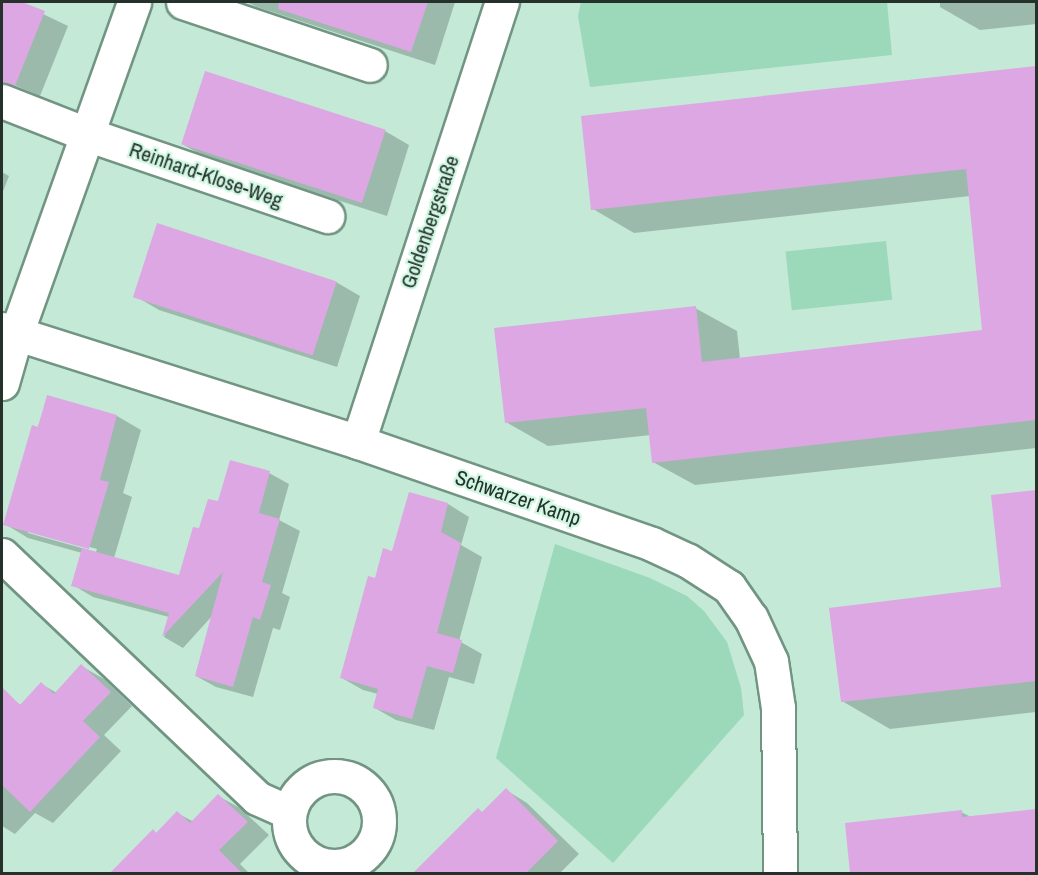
<!DOCTYPE html>
<meta charset="utf-8">
<style>
body{margin:0}
#map{position:relative;width:1038px;height:875px;overflow:hidden;background:#c4e9d6;font-family:"Archivo Narrow",sans-serif}
div>[style]{position:absolute}
.green>*{inset:0;background:#9cd8ba;transform-origin:0 0}
.shadow>*{inset:0;background:#0003}
.building>*{inset:0;background:#dca7e3;transform-origin:0 0}
.roads{filter:drop-shadow(2px 0 #729583) drop-shadow(-2px 0 #729583) drop-shadow(0 2px #729583) drop-shadow(0 -2px #729583)}
.minor>*{height:33px;margin:-16.5px;padding:0 16.5px;transform-origin:16.5px;border-radius:16.5px;background:#fff}
.minor>.ring{margin:-16.5px;padding:0;box-sizing:content-box;background:none;border:33px solid #fff;border-radius:50%}
span{translate:-50% -50%;white-space:nowrap;text-align:center;line-height:1.15;-webkit-text-stroke:4.5px #d1f7e3;paint-order:stroke}
.street-label{font-size:21px;color:#24322b}
.frame{position:absolute;inset:0;border:3px solid #24322b;pointer-events:none}
</style>
<div id="map">
<div class="green">
<i style="clip-path:polygon(581px 2px,887px 2px,892px 55px,590px 87px,578px 16px)"></i>
<i style="left:886px;top:241px;width:59px;height:101px;rotate:84deg"></i>
<i style="clip-path:polygon(555px 544px,650px 578px,687px 596px,704px 611px,727px 642px,741px 688px,744px 715px,613px 863px,496px 758px)"></i>
</div>
<div class="shadow">
<i style="clip-path:polygon(2px 2px,18px 2px,68px 26px,40px 96px,2px 80px)"></i>
<i style="clip-path:polygon(247px 2px,455px 2px,435px 65px,257px 7px)"></i>
<i style="clip-path:polygon(940px 2px,1036px 2px,1036px 24px,980px 30px,940px 7px)"></i>
<i style="clip-path:polygon(1036px 68px,1036px 448px,695px 485px,653px 462px,651px 435px,548px 446px,506px 422px,695px 308px,737px 331px,740px 359px,984px 332px,970px 196px,634px 233px,593px 209px,582px 117px)"></i>
<i style="clip-path:polygon(385px 131px,409px 145px,387px 216px,207px 158px,184px 145px)"></i>
<i style="clip-path:polygon(2px 172px,9px 176px,2px 194px)"></i>
<i style="clip-path:polygon(336px 282px,360px 296px,337px 367px,159px 310px,135px 296px)"></i>
<i style="clip-path:polygon(evenodd,48px 397px,117px 416px,141px 430px,123px 493px,132px 497px,114px 558px,180px 577px,200px 530px,219px 503px,269px 473px,289px 484px,279px 520px,300px 531px,282px 593px,290px 597px,280px 630px,273px 628px,253px 697px,216px 687px,196px 676px,213px 615px,183px 648px,164px 637px,169px 617px,93px 597px,73px 585px,82px 553px,28px 538px,5px 524px,48px 397px,28px 530px,97px 549px,96px 552px,28px 533px,28px 530px)"></i>
<i style="clip-path:polygon(1036px 491px,1036px 712px,890px 729px,842px 701px,1003px 589px,993px 497px)"></i>
<i style="clip-path:polygon(448px 504px,469px 517px,461px 545px,482px 557px,459px 641px,482px 654px,474px 684px,449px 677px,434px 730px,396px 720px,375px 708px,378px 694px,363px 690px,342px 678px,376px 580px,393px 553px)"></i>
<i style="clip-path:polygon(81px 666px,104px 679px,132px 706px,104px 735px,121px 751px,53px 823px,35px 813px,15px 834px,2px 826px,2px 714px,14px 701px,21px 705px,41px 684px,57px 693px)"></i>
<i style="clip-path:polygon(506px 790px,527px 803px,579px 854px,559px 874px,415px 874px,478px 810px,483px 813px)"></i>
<i style="clip-path:polygon(218px 796px,240px 808px,269px 835px,240px 864px,250px 874px,113px 874px,154px 831px,157px 834px,177px 813px,194px 822px)"></i>
<i style="clip-path:polygon(1036px 810px,1036px 874px,852px 874px,847px 824px,961px 812px,971px 817px)"></i>
</div>
<div class="building">
<i style="clip-path:polygon(2px 2px,22px 2px,45px 11px,15px 86px,2px 83px)"></i>
<i style="clip-path:polygon(279px 2px,428px 2px,411px 52px,278px 9px)"></i>
<i style="clip-path:polygon(1036px 66px,1036px 420px,652px 463px,646px 408px,505px 423px,494px 328px,696px 306px,702px 362px,982px 330px,966px 169px,591px 210px,581px 116px)"></i>
<i style="left:205px;top:71px;width:190px;height:77px;rotate:18deg"></i>
<i style="left:157px;top:223px;width:189px;height:78px;rotate:18deg"></i>
<i style="clip-path:polygon(47px 395px,117px 415px,100px 480px,109px 482px,89px 549px,3px 525px,32px 425px,38px 427px)"></i>
<i style="clip-path:polygon(230px 460px,270px 471px,259px 513px,280px 519px,262px 582px,271px 585px,260px 620px,253px 617px,233px 687px,195px 676px,223px 572px,162px 637px,169px 613px,71px 586px,82px 548px,179px 575px,193px 527px,199px 528px,208px 499px,218px 501px)"></i>
<i style="clip-path:polygon(1036px 490px,1036px 681px,841px 702px,829px 608px,1001px 587px,991px 495px)"></i>
<i style="clip-path:polygon(409px 492px,448px 503px,441px 532px,461px 543px,437px 633px,462px 640px,453px 673px,427px 666px,412px 719px,373px 708px,378px 689px,340px 678px,368px 576px,375px 578px,383px 548px,392px 551px)"></i>
<i style="clip-path:polygon(81px 664px,111px 692px,83px 721px,100px 737px,30px 812px,2px 785px,2px 687px,20px 705px,41px 682px,54px 694px)"></i>
<i style="clip-path:polygon(506px 788px,558px 841px,526px 873px,413px 873px,478px 808px,482px 812px)"></i>
<i style="clip-path:polygon(218px 794px,248px 822px,219px 850px,242px 873px,110px 873px,153px 829px,156px 833px,177px 811px,190px 823px)"></i>
<i style="clip-path:polygon(1036px 809px,1036px 873px,850px 873px,845px 823px,962px 810px,962px 817px)"></i>
</div>
<div class="roads">
<div class="minor">
<i style="left:183px;top:2px;width:197px;rotate:18.6deg"></i>
<i style="left:2px;top:101px;width:90px;rotate:21.4deg"></i>
<i style="left:86px;top:134px;width:255px;rotate:18.8deg"></i>
<i style="left:2px;top:329px;width:374px;rotate:17.6deg"></i>
<i style="left:358px;top:442px;width:311px;rotate:19.1deg"></i>
<i style="left:652px;top:544px;width:38px;rotate:25deg"></i>
<i style="left:687px;top:560px;width:50px;rotate:32.7deg"></i>
<i style="left:729px;top:587px;width:38px;rotate:55deg"></i>
<i style="left:751px;top:618px;width:47px;rotate:65.1deg"></i>
<i style="left:771px;top:661px;width:48px;rotate:81.5deg"></i>
<i style="left:778px;top:708px;width:166px;rotate:89.3deg"></i>
<i style="left:2px;top:383px;width:51px;rotate:-74.1deg"></i>
<i style="left:16px;top:334px;width:352px;rotate:-70.4deg"></i>
<i style="left:358px;top:442px;width:463px;rotate:-71.9deg"></i>
<i style="left:2px;top:555px;width:352px;rotate:43.6deg"></i>
<i style="left:257px;top:798px;width:35px;rotate:24deg"></i>
<i class="ring" style="left:289px;top:776px;width:57px;height:57px"></i>
</div>
</div>
<div class="street-label">
<span style="left:206px;top:175px;rotate:19deg">Reinhard-Klose-Weg</span>
<span style="left:430px;top:222px;rotate:-71deg">Goldenbergstraße</span>
<span style="left:518px;top:498px;rotate:19deg">Schwarzer Kamp</span>
</div>
<div class="frame"></div>
</div>
